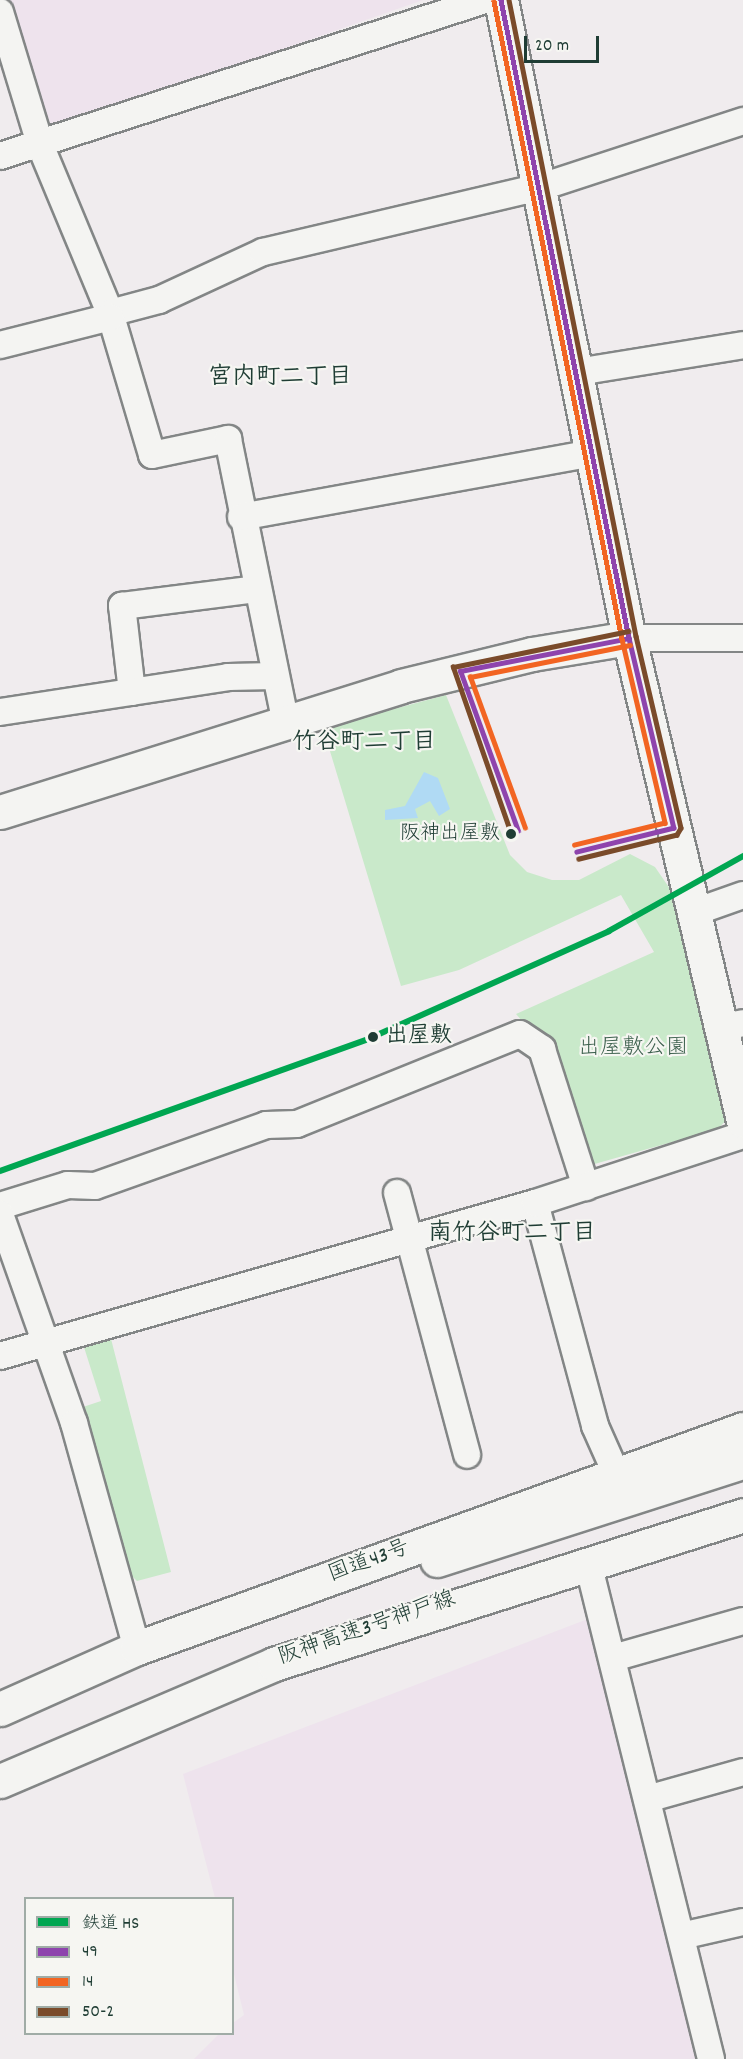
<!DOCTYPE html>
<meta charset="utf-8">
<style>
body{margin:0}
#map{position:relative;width:743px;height:2059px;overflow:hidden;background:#f0ecee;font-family:Dekko,"Klee One",sans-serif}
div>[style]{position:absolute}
.built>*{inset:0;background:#eee3ed}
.green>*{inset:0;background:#c9e9ca}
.water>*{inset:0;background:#b0daf4}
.roads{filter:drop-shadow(2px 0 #838686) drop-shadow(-2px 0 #838686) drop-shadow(0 2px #838686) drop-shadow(0 -2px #838686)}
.street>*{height:26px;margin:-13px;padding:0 13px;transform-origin:13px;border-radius:13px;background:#f4f4f2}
.secondary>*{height:33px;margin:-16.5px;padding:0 16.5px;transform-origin:16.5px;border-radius:16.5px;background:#f4f4f2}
.highway>*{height:33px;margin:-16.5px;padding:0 16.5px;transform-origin:16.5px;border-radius:16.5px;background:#f4f4f2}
.bus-1>*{height:4.5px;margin:-2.25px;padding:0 2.25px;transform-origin:2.25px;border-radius:2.25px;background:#8e44ad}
.bus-2>*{height:4.5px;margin:-2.25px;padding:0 2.25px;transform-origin:2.25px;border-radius:2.25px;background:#f26522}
.bus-3>*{height:4.5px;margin:-2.25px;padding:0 2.25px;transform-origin:2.25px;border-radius:2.25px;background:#7a4b2a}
.rail-1>*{height:6px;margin:-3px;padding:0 3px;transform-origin:3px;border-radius:3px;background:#00a651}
.dots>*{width:16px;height:16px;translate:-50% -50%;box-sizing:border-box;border:3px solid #f6f6f2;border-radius:50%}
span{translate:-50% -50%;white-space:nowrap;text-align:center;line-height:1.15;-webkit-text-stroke:4.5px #f6f6f2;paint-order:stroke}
.bus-label{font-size:20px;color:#1f3d34}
.right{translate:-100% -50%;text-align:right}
.stop-label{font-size:22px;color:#1f3d34;font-weight:700}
.left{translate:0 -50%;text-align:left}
.park-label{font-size:22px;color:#3b5f4c}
.street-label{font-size:22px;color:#1f3d34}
.neighbourhood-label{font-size:24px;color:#1f3d34;font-weight:700}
.legend{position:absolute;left:24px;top:1897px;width:210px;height:138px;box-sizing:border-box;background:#f6f6f2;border:2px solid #a0aca6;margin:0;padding:8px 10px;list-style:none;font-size:18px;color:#1f3d34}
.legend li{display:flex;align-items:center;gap:12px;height:30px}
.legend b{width:30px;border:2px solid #a0aca6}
.scale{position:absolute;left:524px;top:36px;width:75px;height:27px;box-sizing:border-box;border:3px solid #1f3d34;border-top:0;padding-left:8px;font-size:18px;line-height:21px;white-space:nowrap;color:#1f3d34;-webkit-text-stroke:4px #f6f6f2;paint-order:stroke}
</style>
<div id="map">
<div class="built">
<i style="clip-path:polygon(9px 0,423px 0,53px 129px,25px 62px)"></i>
<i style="clip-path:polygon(593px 1617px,701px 2059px,194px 2059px,219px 2034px,232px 2034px,233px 2023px,244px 2015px,233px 1970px,232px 1898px,215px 1898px,183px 1774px)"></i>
</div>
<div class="green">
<i style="clip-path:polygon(446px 695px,510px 855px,527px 872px,552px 880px,579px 880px,630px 854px,655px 867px,677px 899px,727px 1119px,718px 1129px,591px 1165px,530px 1030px,516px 1014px,654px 952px,621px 895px,459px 970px,401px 986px,323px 728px)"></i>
<i style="clip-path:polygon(110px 1335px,171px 1572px,137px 1581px,130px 1574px,80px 1408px,101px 1401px,83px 1344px)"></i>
</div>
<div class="water">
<i style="clip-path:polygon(424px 772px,438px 778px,450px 809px,439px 816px,430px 801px,415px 809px,418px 818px,385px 820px,385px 810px,405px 806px)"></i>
</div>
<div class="roads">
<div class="street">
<i style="left:0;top:12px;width:141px;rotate:73.1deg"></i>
<i style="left:41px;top:147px;width:180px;rotate:67.4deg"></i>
<i style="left:110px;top:313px;width:148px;rotate:73.5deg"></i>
<i style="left:152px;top:455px;width:78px;rotate:-11.9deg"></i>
<i style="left:228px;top:439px;width:290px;rotate:78.5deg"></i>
<i style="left:0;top:156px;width:509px;rotate:-17.83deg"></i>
<i style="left:110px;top:313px;width:51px;rotate:-14.9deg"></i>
<i style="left:159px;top:300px;width:115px;rotate:-24.8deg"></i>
<i style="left:263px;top:252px;width:285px;rotate:-13.2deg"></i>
<i style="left:541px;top:187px;width:213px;rotate:-18.1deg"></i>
<i style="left:0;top:345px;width:114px;rotate:-14.2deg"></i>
<i style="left:577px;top:372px;width:168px;rotate:-9.2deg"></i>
<i style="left:241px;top:517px;width:358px;rotate:-10.3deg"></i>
<i style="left:629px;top:638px;width:114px"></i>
<i style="left:132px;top:692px;width:87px;rotate:-96.6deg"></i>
<i style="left:122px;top:606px;width:135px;rotate:-7.2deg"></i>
<i style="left:0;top:712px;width:231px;rotate:-8.7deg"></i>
<i style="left:228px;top:677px;width:47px;rotate:-1.2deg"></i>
<i style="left:695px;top:912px;width:51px;rotate:-19.5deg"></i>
<i style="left:723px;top:1027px;width:20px;rotate:-11deg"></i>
<i style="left:397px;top:1193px;width:271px;rotate:75deg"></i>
<i style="left:535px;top:1203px;width:231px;rotate:74.9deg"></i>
<i style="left:595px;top:1426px;width:49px;rotate:66deg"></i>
<i style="left:0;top:1206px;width:71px;rotate:-17.2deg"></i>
<i style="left:68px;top:1185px;width:27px;rotate:2deg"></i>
<i style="left:95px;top:1186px;width:182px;rotate:-19.6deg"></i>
<i style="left:266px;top:1125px;width:31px;rotate:-2deg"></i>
<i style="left:297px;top:1124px;width:240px;rotate:-22deg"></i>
<i style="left:520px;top:1034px;width:27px;rotate:34deg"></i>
<i style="left:542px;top:1049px;width:145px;rotate:72.3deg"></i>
<i style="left:0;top:1214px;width:222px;rotate:70.5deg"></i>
<i style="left:74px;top:1423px;width:234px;rotate:74.4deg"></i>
<i style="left:0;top:1356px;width:556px;rotate:-15.96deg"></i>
<i style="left:535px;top:1203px;width:219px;rotate:-18.1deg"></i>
<i style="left:588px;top:1563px;width:511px;rotate:76.07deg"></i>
<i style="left:613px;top:1658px;width:135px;rotate:-15.9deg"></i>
<i style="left:647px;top:1799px;width:100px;rotate:-15.7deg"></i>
<i style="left:681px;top:1936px;width:64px;rotate:-12.7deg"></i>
</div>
<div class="secondary">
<i style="left:501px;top:0;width:651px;rotate:78.66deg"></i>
<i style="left:629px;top:638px;width:496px;rotate:76.7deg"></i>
<i style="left:0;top:812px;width:420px;rotate:-17.4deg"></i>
<i style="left:401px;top:686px;width:135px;rotate:-13.7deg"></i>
<i style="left:532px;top:654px;width:98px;rotate:-9.4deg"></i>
</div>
<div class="highway">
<i style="left:437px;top:1560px;width:321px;rotate:-17.8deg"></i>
<i style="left:0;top:1709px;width:150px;rotate:-24deg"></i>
<i style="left:137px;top:1648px;width:644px;rotate:-19.87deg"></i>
<i style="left:0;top:1781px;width:298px;rotate:-23.1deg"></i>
<i style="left:274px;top:1664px;width:492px;rotate:-17.6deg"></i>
</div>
</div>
<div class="bus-1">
<i style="left:501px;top:0;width:651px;rotate:78.66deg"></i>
<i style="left:629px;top:638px;width:195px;rotate:76.7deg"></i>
<i style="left:674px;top:828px;width:100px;rotate:166.1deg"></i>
<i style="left:518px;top:831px;width:170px;rotate:-109.9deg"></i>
<i style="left:460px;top:671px;width:172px;rotate:-11deg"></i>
</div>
<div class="bus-2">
<i style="left:494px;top:1px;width:651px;rotate:78.66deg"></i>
<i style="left:622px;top:639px;width:189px;rotate:76.8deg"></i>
<i style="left:665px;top:823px;width:93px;rotate:166.3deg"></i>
<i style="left:525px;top:828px;width:161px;rotate:-110deg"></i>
<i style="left:470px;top:677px;width:163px;rotate:-11.3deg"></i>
</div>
<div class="bus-3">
<i style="left:509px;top:0;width:649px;rotate:78.71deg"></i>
<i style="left:636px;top:636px;width:197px;rotate:76.8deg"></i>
<i style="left:681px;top:828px;width:8px;rotate:120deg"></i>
<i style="left:677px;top:835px;width:101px;rotate:166.2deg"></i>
<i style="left:511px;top:834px;width:177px;rotate:-109.2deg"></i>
<i style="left:453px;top:667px;width:179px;rotate:-11.6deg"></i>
</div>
<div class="rail-1">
<i style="left:0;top:1171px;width:391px;rotate:-19.7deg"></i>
<i style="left:368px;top:1039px;width:264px;rotate:-24.1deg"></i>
<i style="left:609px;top:931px;width:154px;rotate:-29.2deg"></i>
</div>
<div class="dots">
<i style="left:511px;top:834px;background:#1f3d34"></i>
<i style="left:373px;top:1037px;background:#1f3d34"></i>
</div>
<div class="bus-label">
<span class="right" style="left:500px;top:834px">阪神出屋敷</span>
</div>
<div class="stop-label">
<span class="left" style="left:386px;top:1037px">出屋敷</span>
</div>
<div class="park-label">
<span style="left:633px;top:1049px">出屋敷公園</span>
</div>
<div class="street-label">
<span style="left:369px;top:1562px;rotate:-20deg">国道43号</span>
<span style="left:367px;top:1629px;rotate:-19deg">阪神高速3号神戸線</span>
</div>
<div class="neighbourhood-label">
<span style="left:280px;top:379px">宮内町二丁目</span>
<span style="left:364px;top:744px">竹谷町二丁目</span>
<span style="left:512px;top:1235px">南竹谷町二丁目</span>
</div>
<ul class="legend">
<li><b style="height:8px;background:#00a651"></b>鉄道 HS</li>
<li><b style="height:8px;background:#8e44ad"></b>49</li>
<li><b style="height:8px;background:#f26522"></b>14</li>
<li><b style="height:8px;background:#7a4b2a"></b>50-2</li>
</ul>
<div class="scale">20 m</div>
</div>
